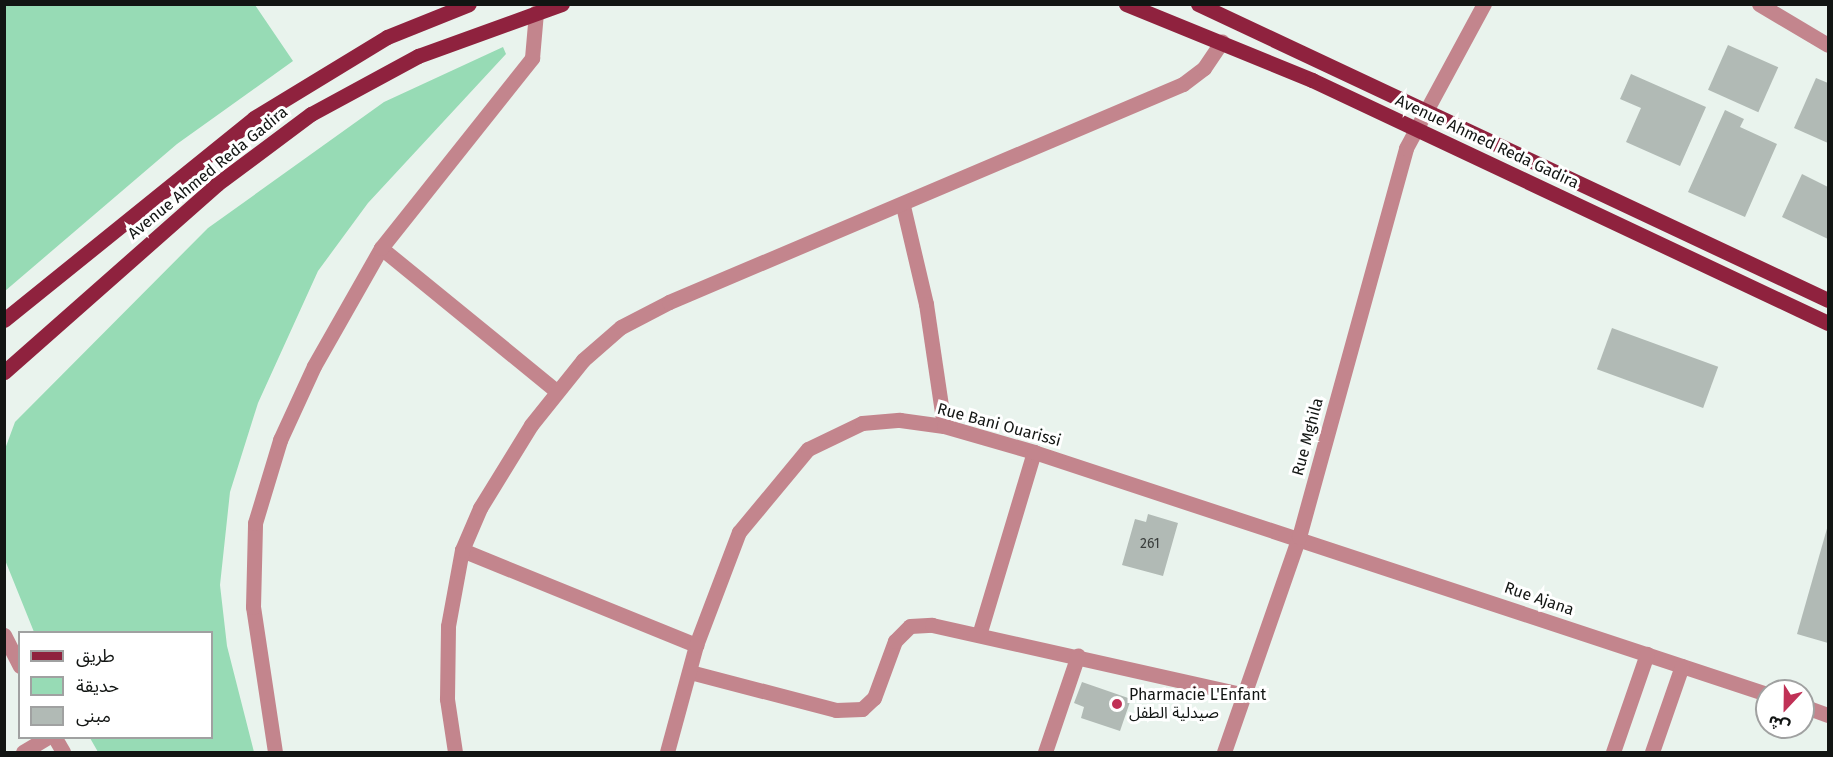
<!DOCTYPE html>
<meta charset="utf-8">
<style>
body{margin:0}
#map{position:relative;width:1833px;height:757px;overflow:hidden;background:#e9f3ed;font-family:"Fira Sans","Noto Sans Arabic",sans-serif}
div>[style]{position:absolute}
.green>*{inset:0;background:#97dbb5}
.building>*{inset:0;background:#b1bab5;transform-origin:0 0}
.minor>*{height:15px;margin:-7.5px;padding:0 7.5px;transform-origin:7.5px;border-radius:7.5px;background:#c3858d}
.major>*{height:15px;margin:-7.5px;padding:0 7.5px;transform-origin:7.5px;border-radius:7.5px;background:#8f223e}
.dots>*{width:16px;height:16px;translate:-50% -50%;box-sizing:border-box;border:3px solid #fff;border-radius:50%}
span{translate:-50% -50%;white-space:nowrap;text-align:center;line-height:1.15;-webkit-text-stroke:6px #fff;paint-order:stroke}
.number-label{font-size:14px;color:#3a3e3c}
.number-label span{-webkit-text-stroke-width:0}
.street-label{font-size:16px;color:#121513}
.poi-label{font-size:16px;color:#121513}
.left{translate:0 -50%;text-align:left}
.frame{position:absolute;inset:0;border:6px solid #121513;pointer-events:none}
.legend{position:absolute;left:18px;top:631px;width:195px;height:108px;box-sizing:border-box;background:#fff;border:2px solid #a0a1a1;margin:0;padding:8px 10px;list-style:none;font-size:18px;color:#121513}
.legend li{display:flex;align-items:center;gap:12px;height:30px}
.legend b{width:30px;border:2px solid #a0a1a1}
.north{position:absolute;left:1755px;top:679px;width:60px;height:60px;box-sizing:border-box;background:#fff;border:2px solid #a0a1a1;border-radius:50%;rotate:202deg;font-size:16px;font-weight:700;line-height:24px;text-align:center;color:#121513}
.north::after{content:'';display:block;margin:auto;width:21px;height:27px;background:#c03156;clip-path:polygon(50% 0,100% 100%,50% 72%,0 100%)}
</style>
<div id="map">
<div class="green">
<i style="clip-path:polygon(5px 4px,255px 5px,293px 61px,177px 144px,5px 291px)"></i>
<i style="clip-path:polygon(503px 47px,506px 54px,368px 203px,318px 271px,258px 403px,230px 492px,220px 585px,227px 646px,254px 752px,98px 752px,90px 738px,212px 738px,212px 632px,34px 632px,5px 560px,5px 449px,15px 422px,208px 228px,384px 102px)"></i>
</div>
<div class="building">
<i style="left:1728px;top:45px;width:55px;height:49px;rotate:24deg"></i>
<i style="clip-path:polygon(1631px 74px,1706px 107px,1680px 166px,1626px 142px,1641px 108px,1620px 99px)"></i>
<i style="clip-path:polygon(1816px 78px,1828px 83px,1828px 143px,1794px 128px)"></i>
<i style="clip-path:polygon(1725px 110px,1744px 119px,1740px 127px,1777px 144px,1745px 217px,1688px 192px)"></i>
<i style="clip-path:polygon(1802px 174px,1828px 187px,1828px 239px,1782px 217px)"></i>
<i style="left:1612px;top:328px;width:113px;height:44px;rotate:20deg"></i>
<i style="clip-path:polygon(1148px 514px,1178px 523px,1163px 576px,1122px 565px,1135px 519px,1146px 522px)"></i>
<i style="clip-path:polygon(1828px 525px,1828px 643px,1797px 634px)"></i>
<i style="clip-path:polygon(1082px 682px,1131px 699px,1120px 731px,1081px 718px,1084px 707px,1074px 703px)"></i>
</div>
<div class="minor">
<i style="left:1759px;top:4px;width:80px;rotate:30.7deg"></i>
<i style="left:903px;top:206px;width:101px;rotate:76.8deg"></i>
<i style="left:926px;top:304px;width:123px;rotate:81.6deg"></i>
<i style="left:381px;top:248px;width:225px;rotate:39.2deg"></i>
<i style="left:462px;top:550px;width:253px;rotate:22.1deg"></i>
<i style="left:4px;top:635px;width:35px;rotate:63deg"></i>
<i style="left:979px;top:635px;width:191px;rotate:-73.3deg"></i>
<i style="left:690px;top:672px;width:151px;rotate:14.6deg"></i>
<i style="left:836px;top:710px;width:26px;rotate:-2deg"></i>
<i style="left:862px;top:709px;width:16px;rotate:-43deg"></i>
<i style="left:874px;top:698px;width:61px;rotate:-69.8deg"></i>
<i style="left:895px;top:641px;width:21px;rotate:-45deg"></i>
<i style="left:910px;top:626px;width:22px;rotate:-3deg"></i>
<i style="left:932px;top:625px;width:320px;rotate:12.6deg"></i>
<i style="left:1803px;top:706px;width:27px;rotate:20deg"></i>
<i style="left:55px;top:738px;width:16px;rotate:60deg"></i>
<i style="left:23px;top:752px;width:27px;rotate:-31deg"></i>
<i style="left:275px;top:752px;width:147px;rotate:-98.6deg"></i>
<i style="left:253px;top:607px;width:84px;rotate:-88.6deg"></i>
<i style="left:255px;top:523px;width:87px;rotate:-73.2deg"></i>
<i style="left:280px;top:440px;width:81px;rotate:-65.3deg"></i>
<i style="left:314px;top:366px;width:136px;rotate:-60.4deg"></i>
<i style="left:381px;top:248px;width:243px;rotate:-51.5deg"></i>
<i style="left:532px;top:58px;width:46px;rotate:-85deg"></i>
<i style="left:455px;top:752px;width:54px;rotate:-98.6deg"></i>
<i style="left:447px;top:699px;width:73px;rotate:-89.2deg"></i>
<i style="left:448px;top:626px;width:77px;rotate:-79.6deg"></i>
<i style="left:462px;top:550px;width:46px;rotate:-66.8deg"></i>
<i style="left:480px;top:508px;width:97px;rotate:-58.4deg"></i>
<i style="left:531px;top:425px;width:83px;rotate:-51.3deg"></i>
<i style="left:583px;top:360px;width:50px;rotate:-41deg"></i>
<i style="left:621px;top:327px;width:54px;rotate:-27.5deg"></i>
<i style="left:669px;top:302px;width:558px;rotate:-22.98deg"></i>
<i style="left:1183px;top:84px;width:26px;rotate:-37deg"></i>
<i style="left:1204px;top:68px;width:32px;rotate:-56deg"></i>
<i style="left:667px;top:752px;width:111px;rotate:-74.8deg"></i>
<i style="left:696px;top:645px;width:121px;rotate:-69.2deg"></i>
<i style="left:739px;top:532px;width:108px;rotate:-50.3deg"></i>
<i style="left:808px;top:449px;width:60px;rotate:-25.7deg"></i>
<i style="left:862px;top:423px;width:38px;rotate:-5deg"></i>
<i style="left:900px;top:420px;width:44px;rotate:7.8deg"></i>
<i style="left:944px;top:426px;width:94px;rotate:16.1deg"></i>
<i style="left:1034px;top:452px;width:772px;rotate:18.27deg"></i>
<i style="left:1045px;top:752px;width:102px;rotate:-71.2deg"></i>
<i style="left:1224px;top:752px;width:228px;rotate:-70.8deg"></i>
<i style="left:1299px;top:537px;width:403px;rotate:-74.6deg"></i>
<i style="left:1406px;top:148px;width:164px;rotate:-61.6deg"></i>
<i style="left:1613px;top:752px;width:104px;rotate:-70.9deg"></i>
<i style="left:1652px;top:752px;width:91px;rotate:-70.8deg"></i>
</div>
<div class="major">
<i style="left:1126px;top:4px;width:201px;rotate:22.2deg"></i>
<i style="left:1312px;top:80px;width:570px;rotate:25.22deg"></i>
<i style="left:1198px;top:4px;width:696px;rotate:25.17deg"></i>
<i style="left:4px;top:320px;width:321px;rotate:-38.9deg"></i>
<i style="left:254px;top:118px;width:156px;rotate:-31.3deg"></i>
<i style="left:387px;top:37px;width:88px;rotate:-21.9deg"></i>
<i style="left:4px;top:372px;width:284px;rotate:-41.4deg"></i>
<i style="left:217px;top:184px;width:117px;rotate:-36.7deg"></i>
<i style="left:311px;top:114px;width:122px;rotate:-28.5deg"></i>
<i style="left:418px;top:56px;width:153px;rotate:-19.9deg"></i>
</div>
<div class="dots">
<i style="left:1117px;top:704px;background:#c03156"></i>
</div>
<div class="number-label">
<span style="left:1150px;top:544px">261</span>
</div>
<div class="street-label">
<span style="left:1487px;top:142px;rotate:25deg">Avenue Ahmed Reda Gadira</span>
<span style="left:208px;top:173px;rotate:-39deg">Avenue Ahmed Reda Gadira</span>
<span style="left:999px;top:425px;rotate:15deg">Rue Bani Ouarissi</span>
<span style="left:1308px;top:437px;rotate:-75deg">Rue Mghila</span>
<span style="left:1539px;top:599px;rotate:19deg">Rue Ajana</span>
</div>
<div class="poi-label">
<span class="left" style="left:1129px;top:704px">Pharmacie L'Enfant<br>صيدلية الطفل</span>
</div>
<div class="frame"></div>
<ul class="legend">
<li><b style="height:8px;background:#8f223e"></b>طريق</li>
<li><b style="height:16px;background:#97dbb5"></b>حديقة</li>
<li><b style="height:16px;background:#b1bab5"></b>مبنى</li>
</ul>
<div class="north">ش</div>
</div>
